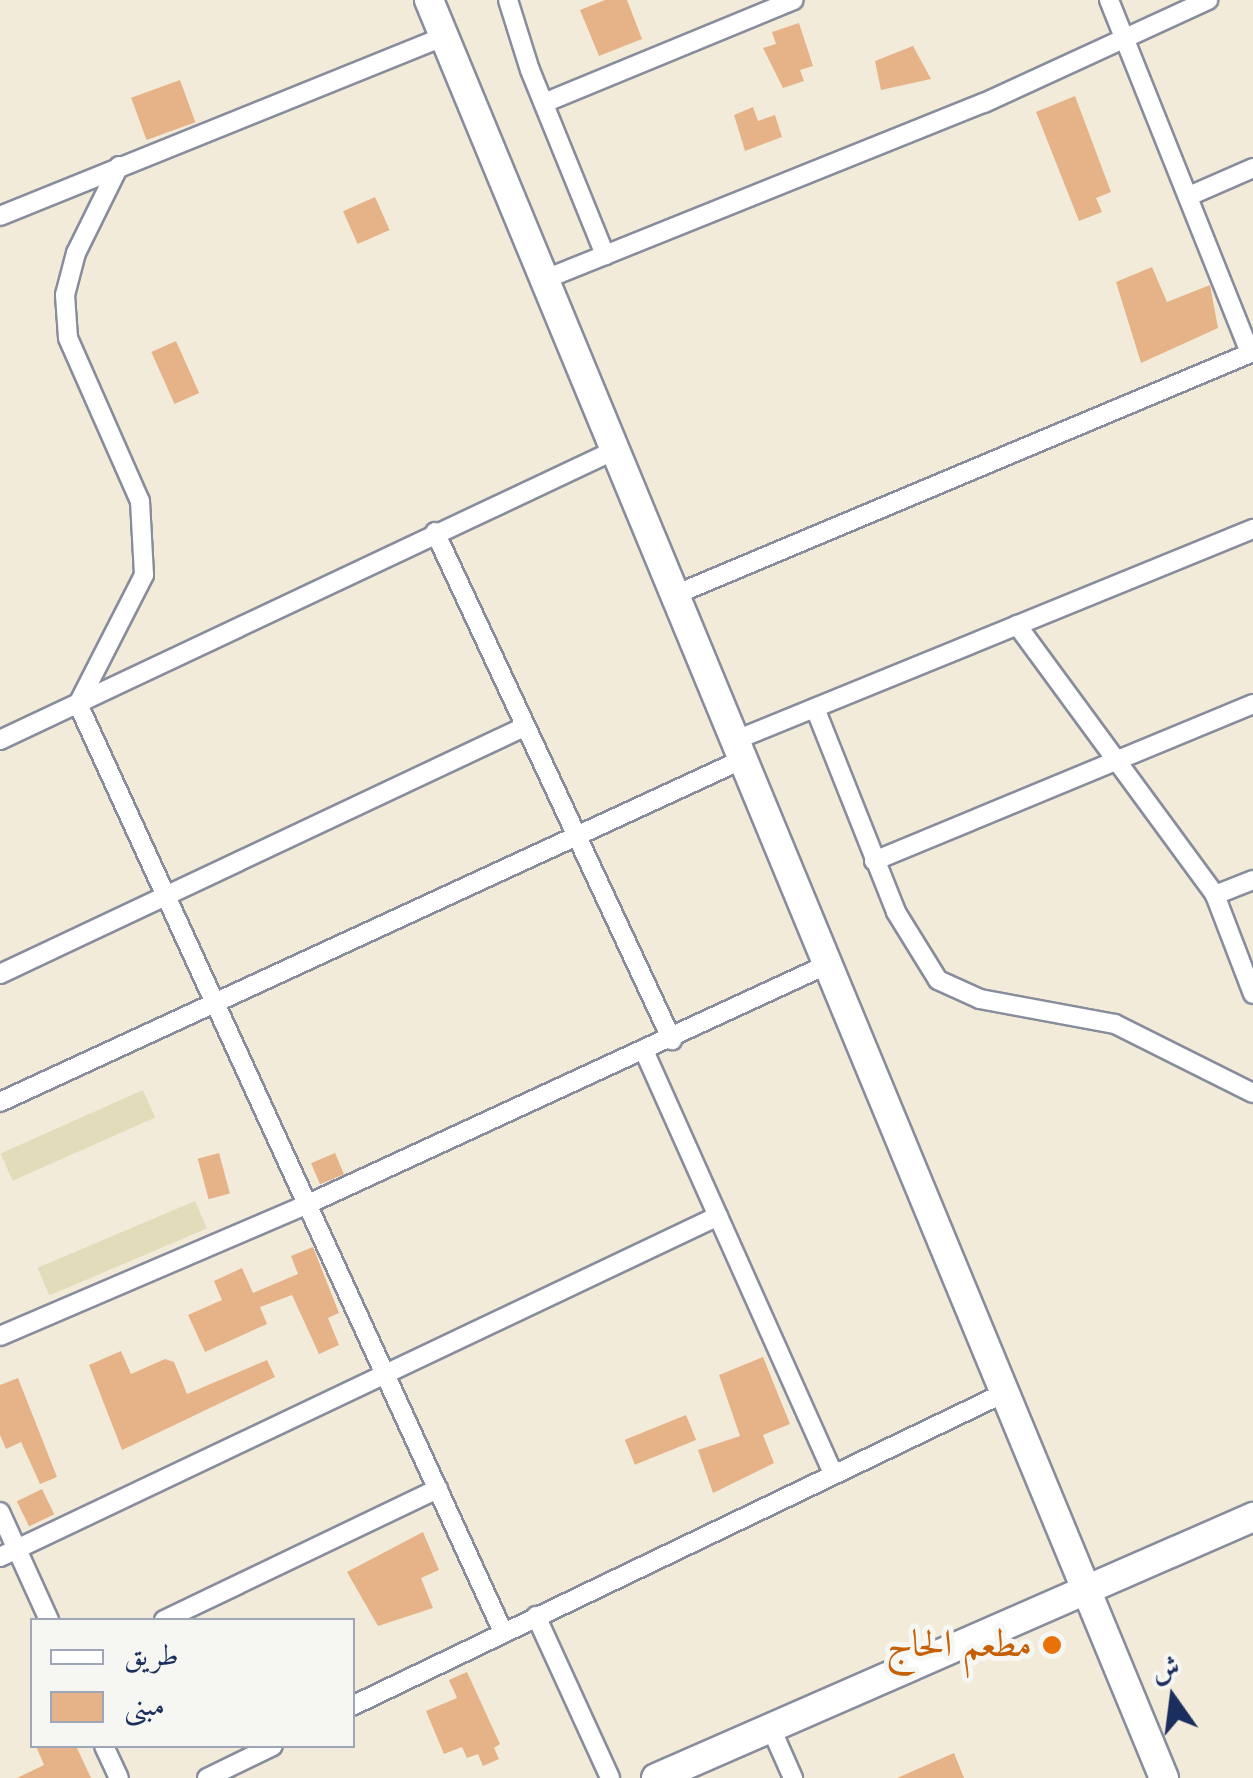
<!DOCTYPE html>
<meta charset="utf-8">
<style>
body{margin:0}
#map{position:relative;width:1253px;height:1778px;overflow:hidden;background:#f3ebd9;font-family:Cardo,Amiri,serif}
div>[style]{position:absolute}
.built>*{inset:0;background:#e3dcba;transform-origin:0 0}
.building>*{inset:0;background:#e6b389;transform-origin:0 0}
.roads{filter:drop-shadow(2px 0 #878d9c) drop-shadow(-2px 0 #878d9c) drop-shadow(0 2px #878d9c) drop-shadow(0 -2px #878d9c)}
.street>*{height:18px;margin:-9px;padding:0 9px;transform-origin:9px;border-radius:9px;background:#fff}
.secondary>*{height:28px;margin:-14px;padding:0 14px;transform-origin:14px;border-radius:14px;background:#fff}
.dots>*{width:28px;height:28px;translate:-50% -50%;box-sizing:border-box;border:5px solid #f6f6f2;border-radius:50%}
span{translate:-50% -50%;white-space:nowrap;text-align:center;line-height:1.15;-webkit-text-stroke:10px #f6f6f2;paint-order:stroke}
.food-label{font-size:38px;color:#c56008}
.right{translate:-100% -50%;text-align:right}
.legend{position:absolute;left:30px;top:1618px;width:325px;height:130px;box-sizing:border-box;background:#f6f6f2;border:2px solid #9ea6b7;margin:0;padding:12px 18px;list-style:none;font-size:30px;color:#1b2f5e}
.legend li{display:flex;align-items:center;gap:20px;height:50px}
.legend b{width:50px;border:2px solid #9ea6b7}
.north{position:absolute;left:1123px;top:1648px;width:100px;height:100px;-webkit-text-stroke:8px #f6f6f2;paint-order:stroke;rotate:346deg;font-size:28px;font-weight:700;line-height:40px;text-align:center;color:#1b2f5e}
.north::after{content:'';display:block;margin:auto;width:35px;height:45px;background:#1b2f5e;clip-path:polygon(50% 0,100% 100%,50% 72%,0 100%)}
</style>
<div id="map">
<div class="built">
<i style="left:143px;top:1090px;width:30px;height:156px;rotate:66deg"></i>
<i style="left:195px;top:1201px;width:30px;height:171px;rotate:67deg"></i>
</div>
<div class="building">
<i style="clip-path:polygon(605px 0,627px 0,642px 39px,599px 56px,580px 10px)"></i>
<i style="clip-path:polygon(799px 23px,813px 66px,800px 70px,804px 81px,783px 88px,763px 48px,776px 44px,772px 32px)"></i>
<i style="clip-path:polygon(913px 46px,931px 79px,881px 90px,875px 61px)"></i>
<i style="left:180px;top:80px;width:45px;height:52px;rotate:70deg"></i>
<i style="clip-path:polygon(1075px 96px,1111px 192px,1096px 198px,1102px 212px,1079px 221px,1036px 112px)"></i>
<i style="clip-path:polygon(753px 107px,758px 121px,775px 115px,782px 137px,745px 151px,734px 115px)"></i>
<i style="left:375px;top:197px;width:36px;height:35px;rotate:66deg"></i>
<i style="clip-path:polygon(1152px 267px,1167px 302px,1210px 285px,1218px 328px,1141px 363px,1116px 282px)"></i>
<i style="left:176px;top:341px;width:57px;height:27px;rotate:66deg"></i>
<i style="left:219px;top:1153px;width:42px;height:22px;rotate:75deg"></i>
<i style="left:335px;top:1153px;width:23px;height:26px;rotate:67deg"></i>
<i style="clip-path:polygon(313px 1247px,339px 1313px,328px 1318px,339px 1345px,319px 1354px,292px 1295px,260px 1307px,267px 1324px,205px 1352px,188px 1315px,222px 1300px,214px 1281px,242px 1268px,253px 1293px,298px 1274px,291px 1256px)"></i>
<i style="clip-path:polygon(121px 1351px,131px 1374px,165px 1359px,174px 1362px,187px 1394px,267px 1360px,275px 1377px,122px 1450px,89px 1365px)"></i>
<i style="clip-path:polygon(763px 1357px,790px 1424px,763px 1435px,774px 1463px,713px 1493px,698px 1450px,740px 1436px,719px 1375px)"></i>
<i style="clip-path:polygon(18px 1378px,57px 1477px,40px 1484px,21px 1442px,6px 1449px,0 1435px,0 1385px)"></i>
<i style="left:686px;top:1415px;width:27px;height:66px;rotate:68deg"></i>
<i style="left:42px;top:1489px;width:28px;height:28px;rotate:64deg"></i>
<i style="clip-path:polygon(423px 1532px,439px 1570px,421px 1578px,433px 1608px,378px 1626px,347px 1572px)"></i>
<i style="clip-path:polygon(467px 1672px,500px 1744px,494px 1748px,499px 1759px,483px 1766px,478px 1754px,467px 1758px,462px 1747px,444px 1754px,426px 1711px,457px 1698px,449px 1680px)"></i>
<i style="clip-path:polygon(36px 1746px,76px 1746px,91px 1778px,17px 1778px,44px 1765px)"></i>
<i style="clip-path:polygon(954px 1753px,964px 1778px,897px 1778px)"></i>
</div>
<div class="roads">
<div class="street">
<i style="left:508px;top:0;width:73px;rotate:72.6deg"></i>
<i style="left:530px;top:70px;width:200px;rotate:67.9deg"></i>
<i style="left:1109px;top:0;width:380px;rotate:68.2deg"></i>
<i style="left:544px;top:103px;width:270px;rotate:-22.4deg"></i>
<i style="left:119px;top:166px;width:97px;rotate:116.3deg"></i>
<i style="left:76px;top:253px;width:43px;rotate:104.7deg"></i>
<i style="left:65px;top:295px;width:43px;rotate:86deg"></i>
<i style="left:68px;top:338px;width:178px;rotate:66.2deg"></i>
<i style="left:140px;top:501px;width:74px;rotate:86.9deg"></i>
<i style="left:144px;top:575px;width:145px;rotate:117.1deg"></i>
<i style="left:78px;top:704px;width:1021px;rotate:65.39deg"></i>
<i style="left:1189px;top:196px;width:70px;rotate:-23.6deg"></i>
<i style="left:0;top:216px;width:479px;rotate:-22deg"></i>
<i style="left:543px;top:280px;width:475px;rotate:-21.9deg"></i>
<i style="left:984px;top:103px;width:247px;rotate:-24.7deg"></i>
<i style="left:435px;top:532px;width:561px;rotate:64.99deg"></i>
<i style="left:672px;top:596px;width:630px;rotate:-22.78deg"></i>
<i style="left:1017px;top:625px;width:335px;rotate:53.7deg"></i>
<i style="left:1215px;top:895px;width:106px;rotate:69deg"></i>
<i style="left:815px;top:708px;width:219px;rotate:68.3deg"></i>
<i style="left:896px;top:912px;width:80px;rotate:58.3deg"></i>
<i style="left:938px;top:980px;width:46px;rotate:24.3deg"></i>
<i style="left:980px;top:999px;width:137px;rotate:10.5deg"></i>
<i style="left:1115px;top:1024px;width:154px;rotate:26.6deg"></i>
<i style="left:0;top:740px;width:678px;rotate:-25.24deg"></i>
<i style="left:731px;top:742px;width:564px;rotate:-22.2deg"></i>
<i style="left:874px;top:861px;width:410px;rotate:-22.5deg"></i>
<i style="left:1215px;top:895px;width:41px;rotate:-21.5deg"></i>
<i style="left:0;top:974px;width:579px;rotate:-25.24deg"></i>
<i style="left:645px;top:1053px;width:458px;rotate:65.9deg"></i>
<i style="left:0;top:1102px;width:814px;rotate:-24.77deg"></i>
<i style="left:0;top:1336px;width:333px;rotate:-23.2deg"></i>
<i style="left:306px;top:1205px;width:570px;rotate:-24.77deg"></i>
<i style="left:0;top:1512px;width:119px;rotate:65.6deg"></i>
<i style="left:0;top:1557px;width:795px;rotate:-25.4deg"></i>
<i style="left:536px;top:1616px;width:178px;rotate:65.4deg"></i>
<i style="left:164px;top:1620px;width:304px;rotate:-25.6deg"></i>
<i style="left:352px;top:1706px;width:721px;rotate:-25.64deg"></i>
<i style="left:770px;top:1726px;width:57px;rotate:66.1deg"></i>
<i style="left:104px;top:1746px;width:35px;rotate:65deg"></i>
<i style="left:207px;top:1778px;width:73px;rotate:-25.9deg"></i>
</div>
<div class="secondary">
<i style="left:429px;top:0;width:1924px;rotate:67.54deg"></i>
<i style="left:656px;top:1778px;width:652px;rotate:-23.61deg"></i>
</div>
</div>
<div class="dots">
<i style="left:1052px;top:1645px;background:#e8710a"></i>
</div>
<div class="food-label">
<span class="right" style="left:1032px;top:1645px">مطعم الحاج</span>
</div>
<ul class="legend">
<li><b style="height:12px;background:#fff"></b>طريق</li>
<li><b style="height:28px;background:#e6b389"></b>مبنى</li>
</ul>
<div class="north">ش</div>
</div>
